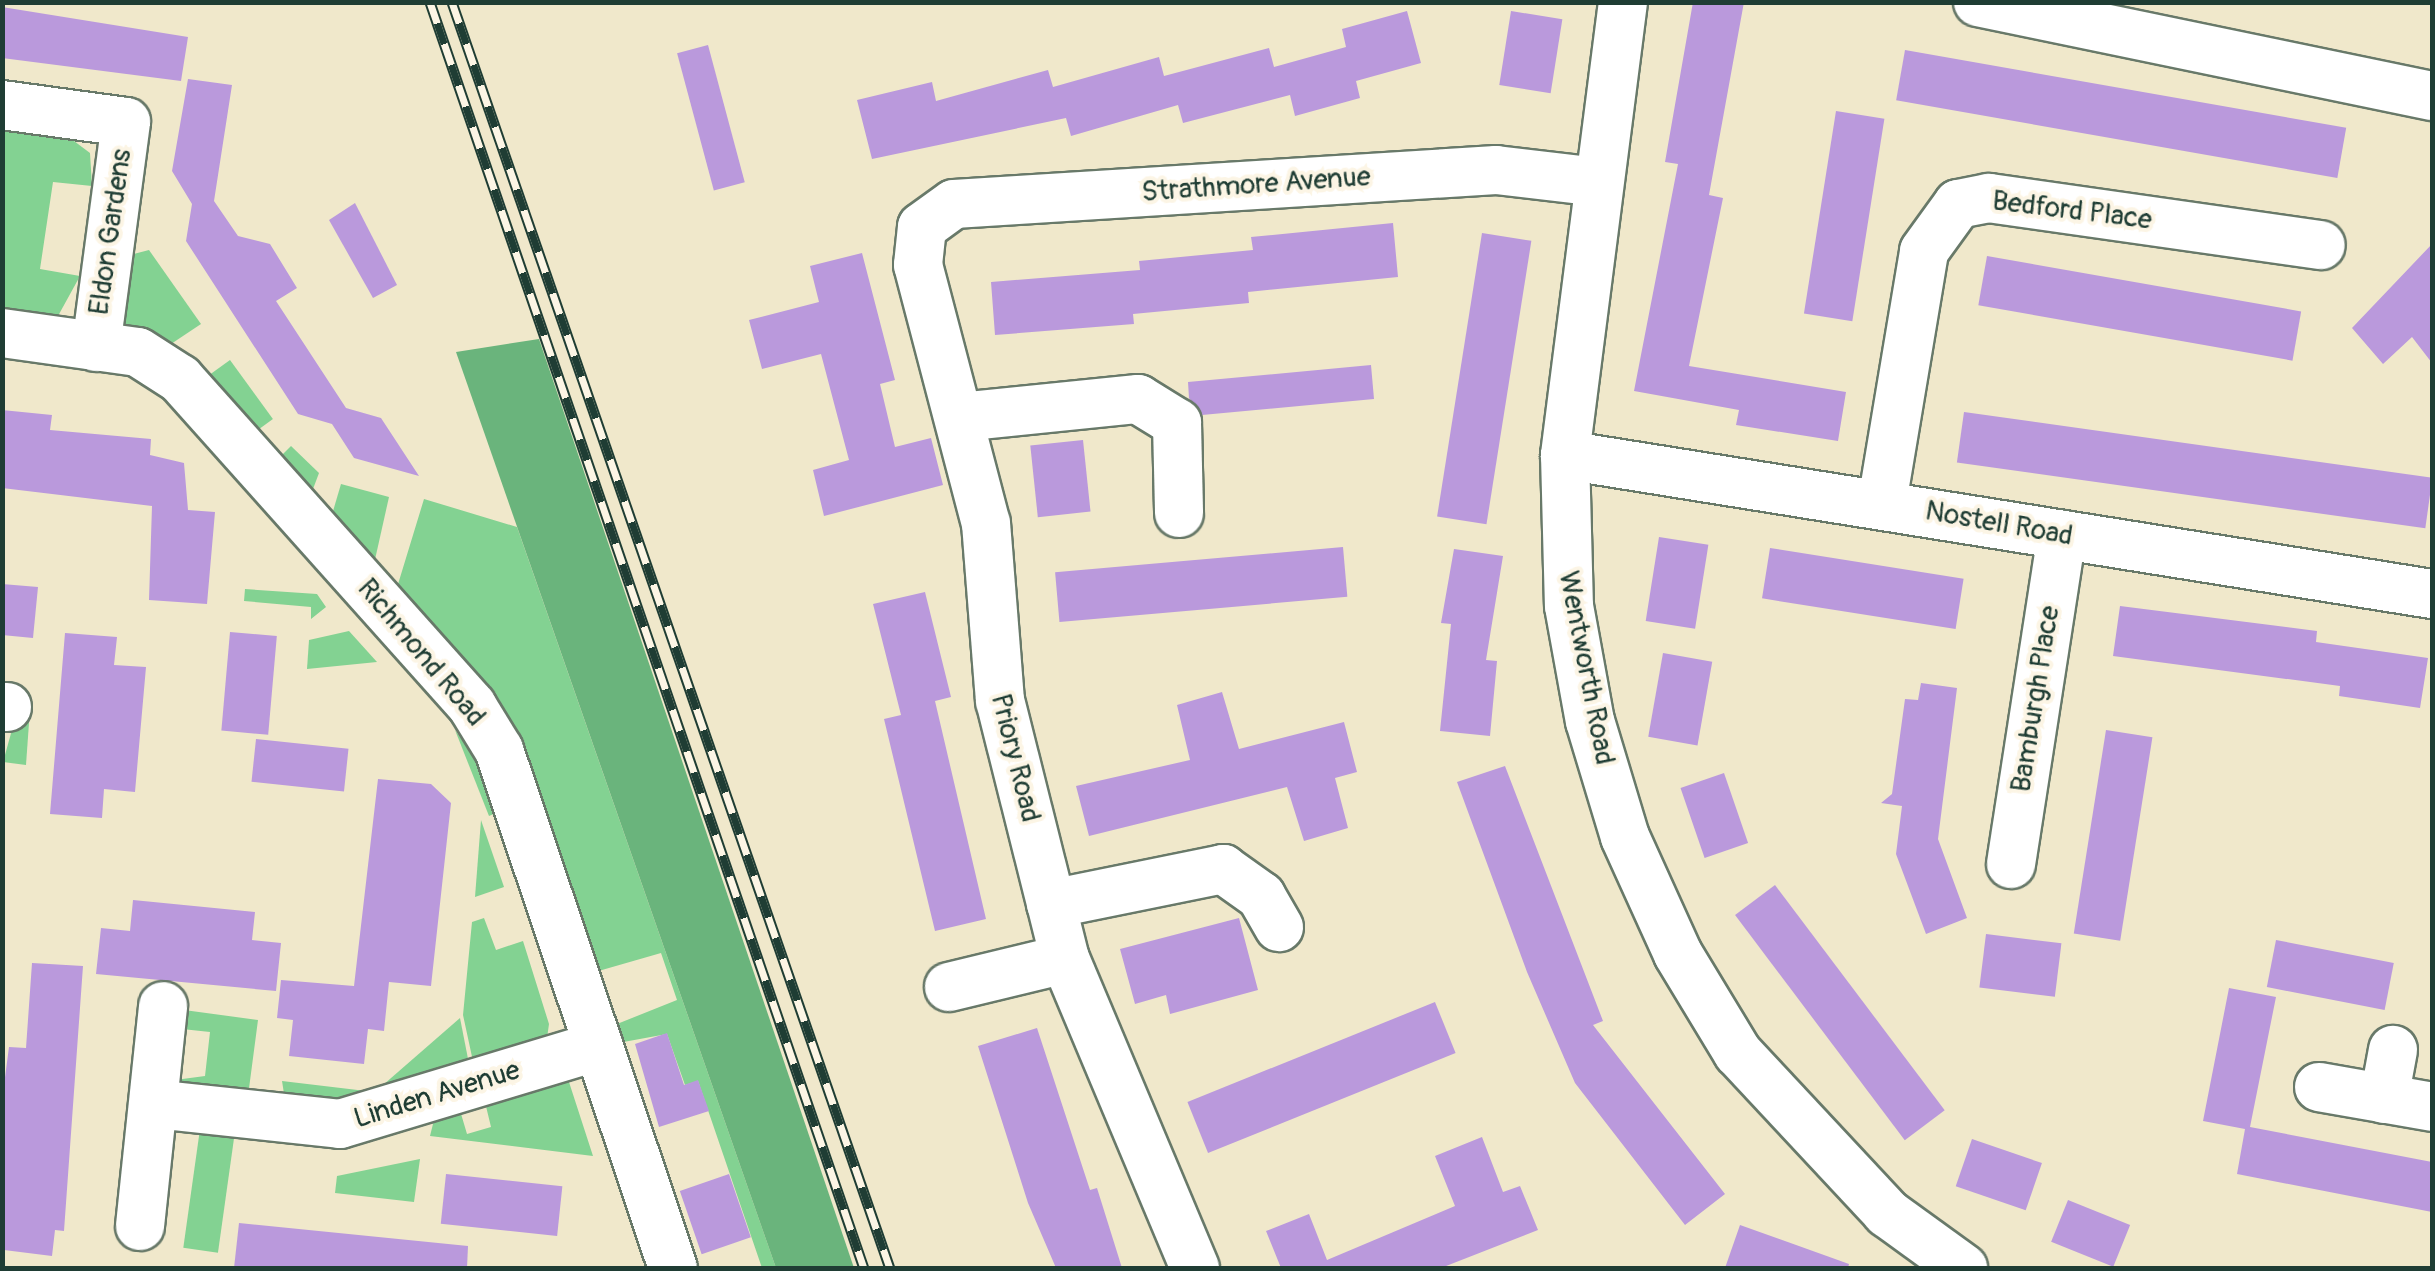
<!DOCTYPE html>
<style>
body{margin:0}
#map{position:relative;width:2435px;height:1271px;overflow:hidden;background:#f0e8cb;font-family:Pangolin,sans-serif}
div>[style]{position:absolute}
.green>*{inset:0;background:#83d292;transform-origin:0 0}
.forest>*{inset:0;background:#6ab47c}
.building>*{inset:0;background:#ba99dc;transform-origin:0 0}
.roads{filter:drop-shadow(2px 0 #687969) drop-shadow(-2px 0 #687969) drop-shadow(0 2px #687969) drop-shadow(0 -2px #687969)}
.minor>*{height:48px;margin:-24px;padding:0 24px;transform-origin:24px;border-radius:24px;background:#fff}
.rail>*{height:11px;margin-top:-5.5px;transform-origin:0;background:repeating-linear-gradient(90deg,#fcf5e5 0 22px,#1f3d34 0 44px);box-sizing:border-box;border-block:2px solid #1f3d34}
span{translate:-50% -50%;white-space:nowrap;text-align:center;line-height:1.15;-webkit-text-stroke:8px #fcf5e5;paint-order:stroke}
.street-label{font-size:28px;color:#1f3d34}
.frame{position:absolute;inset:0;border:5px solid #1f3d34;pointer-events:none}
</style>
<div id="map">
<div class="green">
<i style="clip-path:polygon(3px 131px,74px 141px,90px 153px,92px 186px,53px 182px,40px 269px,80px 276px,58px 316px,3px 307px)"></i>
<i style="clip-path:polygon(149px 250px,201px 324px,168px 346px,125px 325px,119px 309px,126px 256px)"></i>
<i style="left:230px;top:360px;width:73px;height:27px;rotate:54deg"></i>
<i style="clip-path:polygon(291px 446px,319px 473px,310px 497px,277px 460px)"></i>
<i style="clip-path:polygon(341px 484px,389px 497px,374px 564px,331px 518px)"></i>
<i style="clip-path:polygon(424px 499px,517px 527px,776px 1268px,762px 1268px,698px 1081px,685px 1085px,667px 1034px,618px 1043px,612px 1026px,677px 1000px,661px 953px,595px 972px,395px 594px)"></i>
<i style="clip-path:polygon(245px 589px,317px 594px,326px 607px,311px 619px,311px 607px,244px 601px)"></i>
<i style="clip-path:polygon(349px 631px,377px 662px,307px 669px,309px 640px)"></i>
<i style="clip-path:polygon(22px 694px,31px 695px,26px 765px,3px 762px)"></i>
<i style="clip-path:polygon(455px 730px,480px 765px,496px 813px,489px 816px)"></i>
<i style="clip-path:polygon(481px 820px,504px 887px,475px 897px)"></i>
<i style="clip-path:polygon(484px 918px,496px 950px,523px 941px,549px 1024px,547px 1038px,474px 1066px,463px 1015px,472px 922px)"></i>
<i style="clip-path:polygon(184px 1010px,258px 1020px,248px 1096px,185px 1090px,175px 1080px,205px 1076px,210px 1032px,182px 1029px)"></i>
<i style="clip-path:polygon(460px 1018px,470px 1069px,375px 1092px)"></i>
<i style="clip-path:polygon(554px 1078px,569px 1082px,593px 1156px,430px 1136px,434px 1120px,459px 1107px,467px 1134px,491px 1127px,484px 1098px)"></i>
<i style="clip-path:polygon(282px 1081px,366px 1091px,363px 1103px,285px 1100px)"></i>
<i style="left:200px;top:1129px;width:35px;height:120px;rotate:8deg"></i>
<i style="clip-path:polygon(420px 1159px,414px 1202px,335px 1193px,337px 1176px)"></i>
</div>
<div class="forest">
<i style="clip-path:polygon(539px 339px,854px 1268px,776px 1268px,456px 352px)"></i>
</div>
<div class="building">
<i style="clip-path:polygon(1693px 2px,1744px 2px,1709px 195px,1723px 198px,1689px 366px,1846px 392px,1838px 441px,1736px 425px,1739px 410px,1634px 391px,1678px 164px,1665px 162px)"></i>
<i style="clip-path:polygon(2px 7px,188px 37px,181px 81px,2px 58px)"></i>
<i style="clip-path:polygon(1407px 11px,1421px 63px,1356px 81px,1360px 98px,1295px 116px,1290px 95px,1183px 123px,1178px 105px,1071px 136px,1066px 118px,872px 159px,857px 100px,932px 82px,936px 101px,1048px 70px,1053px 87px,1159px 57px,1164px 76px,1269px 48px,1274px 67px,1346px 47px,1342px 29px)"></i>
<i style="left:1511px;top:11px;width:52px;height:75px;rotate:9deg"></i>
<i style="left:708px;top:45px;width:142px;height:32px;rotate:75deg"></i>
<i style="left:1905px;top:50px;width:448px;height:51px;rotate:10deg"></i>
<i style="clip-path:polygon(188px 79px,232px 85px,214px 201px,238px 236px,270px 244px,297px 288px,276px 301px,346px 408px,381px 418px,419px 476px,354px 458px,332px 424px,298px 414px,186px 241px,192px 204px,172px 171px)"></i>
<i style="left:1836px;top:111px;width:49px;height:205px;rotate:9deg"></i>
<i style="clip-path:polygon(355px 203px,397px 285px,373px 298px,329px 220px)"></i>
<i style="clip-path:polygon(1393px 223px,1398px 277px,1248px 292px,1249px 303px,1133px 314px,1134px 324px,995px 335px,991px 282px,1140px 270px,1139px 261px,1253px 250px,1251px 237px)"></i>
<i style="left:1482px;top:233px;width:50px;height:287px;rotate:9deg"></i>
<i style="clip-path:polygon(2432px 244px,2432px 363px,2412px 337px,2383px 364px,2352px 328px)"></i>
<i style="clip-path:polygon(862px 253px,895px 380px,880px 384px,895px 447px,931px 438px,943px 485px,824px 516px,813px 470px,849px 460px,821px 354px,762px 369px,749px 320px,819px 302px,810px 266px)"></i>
<i style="left:1987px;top:256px;width:319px;height:50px;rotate:10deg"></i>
<i style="clip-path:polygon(1371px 365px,1374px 399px,1202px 415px,1189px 398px,1188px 382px)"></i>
<i style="clip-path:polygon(2px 410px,52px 415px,50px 430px,151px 439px,150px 455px,184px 463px,188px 510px,215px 512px,207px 604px,149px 600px,152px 506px,2px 488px)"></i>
<i style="left:1964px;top:412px;width:473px;height:51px;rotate:8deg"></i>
<i style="left:1083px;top:440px;width:72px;height:53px;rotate:84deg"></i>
<i style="left:1659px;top:537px;width:50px;height:85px;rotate:9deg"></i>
<i style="left:1343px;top:547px;width:50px;height:289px;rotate:85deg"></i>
<i style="left:1770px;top:548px;width:196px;height:51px;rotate:9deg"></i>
<i style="clip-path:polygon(1454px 549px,1503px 556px,1486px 660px,1497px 661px,1490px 736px,1440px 731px,1451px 624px,1441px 623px)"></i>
<i style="clip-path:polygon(2px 584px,38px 587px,33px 638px,2px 635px)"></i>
<i style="clip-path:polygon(925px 592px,951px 697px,935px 701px,986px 919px,935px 931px,884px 719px,901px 715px,873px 604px)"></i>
<i style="clip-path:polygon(2120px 606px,2317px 631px,2316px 642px,2428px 658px,2420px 708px,2339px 696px,2340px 686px,2113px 656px)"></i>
<i style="left:230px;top:632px;width:47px;height:99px;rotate:5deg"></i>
<i style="clip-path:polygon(65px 633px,117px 637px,114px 665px,146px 667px,135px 792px,104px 789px,102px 818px,50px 814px)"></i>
<i style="left:1663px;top:653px;width:50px;height:85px;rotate:10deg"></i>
<i style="clip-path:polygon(1921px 683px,1957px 688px,1938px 839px,1967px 918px,1926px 934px,1896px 854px,1902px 806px,1881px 803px,1892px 794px,1905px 699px,1918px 700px)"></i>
<i style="clip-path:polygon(1222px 692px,1239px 749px,1344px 722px,1357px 772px,1335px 778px,1348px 828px,1304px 841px,1287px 787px,1089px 836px,1076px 786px,1190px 760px,1177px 705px)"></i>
<i style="left:2106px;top:730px;width:47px;height:206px;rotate:9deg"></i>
<i style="left:256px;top:739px;width:93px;height:43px;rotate:6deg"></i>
<i style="clip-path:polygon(1505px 766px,1603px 1021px,1593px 1025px,1725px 1194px,1685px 1225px,1575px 1083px,1527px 972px,1457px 782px)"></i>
<i style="left:1724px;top:773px;width:74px;height:46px;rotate:71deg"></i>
<i style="clip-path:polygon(378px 779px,431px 784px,451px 803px,431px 986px,389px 982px,384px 1031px,368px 1029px,364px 1064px,289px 1056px,293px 1020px,277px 1018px,281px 980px,354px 986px)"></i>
<i style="left:1775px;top:885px;width:282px;height:50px;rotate:53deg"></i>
<i style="clip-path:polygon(133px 900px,255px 912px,252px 940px,281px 943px,276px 991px,96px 974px,101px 928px,130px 931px)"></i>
<i style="clip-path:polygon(1239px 918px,1258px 990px,1170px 1014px,1166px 995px,1135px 1004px,1120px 949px)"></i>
<i style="left:1986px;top:934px;width:76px;height:54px;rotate:7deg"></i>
<i style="left:2276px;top:940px;width:120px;height:48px;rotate:11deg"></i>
<i style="clip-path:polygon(32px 963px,83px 966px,64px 1231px,55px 1230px,52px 1256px,4px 1250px,2px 1100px,9px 1047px,26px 1048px)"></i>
<i style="clip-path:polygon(2229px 988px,2276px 997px,2250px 1127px,2432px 1162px,2432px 1212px,2237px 1174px,2245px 1129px,2203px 1121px)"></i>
<i style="left:1435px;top:1002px;width:55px;height:267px;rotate:68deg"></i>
<i style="clip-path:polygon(1037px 1028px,1090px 1190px,1097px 1188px,1122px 1268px,1056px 1268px,1028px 1203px,978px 1046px)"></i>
<i style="clip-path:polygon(667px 1033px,684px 1085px,698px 1080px,709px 1111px,659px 1127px,635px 1044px)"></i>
<i style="clip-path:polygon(1482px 1137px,1503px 1192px,1520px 1186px,1538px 1230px,1441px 1268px,1281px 1268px,1266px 1231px,1309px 1214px,1327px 1260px,1455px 1206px,1435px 1156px)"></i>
<i style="left:1972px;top:1139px;width:74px;height:50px;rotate:19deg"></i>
<i style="left:446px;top:1174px;width:117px;height:50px;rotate:6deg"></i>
<i style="left:729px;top:1174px;width:67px;height:52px;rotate:71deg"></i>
<i style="left:2068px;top:1200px;width:67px;height:45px;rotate:22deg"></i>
<i style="clip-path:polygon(239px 1223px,468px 1246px,467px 1268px,234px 1268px)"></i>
<i style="clip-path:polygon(1740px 1225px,1849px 1264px,1848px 1268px,1725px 1268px)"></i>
</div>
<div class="roads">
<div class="minor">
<i style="left:1623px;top:2px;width:457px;rotate:97.3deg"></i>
<i style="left:1565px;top:455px;width:151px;rotate:88.5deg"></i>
<i style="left:1569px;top:606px;width:117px;rotate:79.7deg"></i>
<i style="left:1590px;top:721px;width:121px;rotate:73.2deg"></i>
<i style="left:1625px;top:837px;width:128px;rotate:65.6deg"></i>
<i style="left:1678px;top:954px;width:116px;rotate:58.8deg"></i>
<i style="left:1738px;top:1053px;width:219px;rotate:47deg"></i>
<i style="left:1887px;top:1213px;width:94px;rotate:35.9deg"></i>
<i style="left:1978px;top:2px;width:464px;rotate:11.7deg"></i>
<i style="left:2px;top:105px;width:125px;rotate:7.8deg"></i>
<i style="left:126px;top:122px;width:227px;rotate:97.6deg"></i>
<i style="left:2px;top:333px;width:137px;rotate:8deg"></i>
<i style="left:138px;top:352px;width:50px;rotate:32.7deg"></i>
<i style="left:180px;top:379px;width:438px;rotate:48.2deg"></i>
<i style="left:472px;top:706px;width:52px;rotate:58.5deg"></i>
<i style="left:499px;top:750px;width:546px;rotate:71.43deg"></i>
<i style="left:960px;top:417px;width:179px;rotate:-5.8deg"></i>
<i style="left:1138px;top:399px;width:46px;rotate:31.6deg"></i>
<i style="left:1177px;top:423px;width:90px;rotate:88.7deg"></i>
<i style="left:1565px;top:455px;width:878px;rotate:9.11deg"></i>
<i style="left:1882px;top:503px;width:255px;rotate:-80.5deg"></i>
<i style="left:1924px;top:251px;width:58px;rotate:-54.1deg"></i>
<i style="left:1958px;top:204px;width:32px;rotate:-11deg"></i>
<i style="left:1989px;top:198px;width:335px;rotate:8.1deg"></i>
<i style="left:2px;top:707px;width:5px"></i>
<i style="left:2011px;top:864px;width:333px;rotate:-81.2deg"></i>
<i style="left:1051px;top:904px;width:176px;rotate:-11.5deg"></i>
<i style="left:1223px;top:869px;width:47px;rotate:35.4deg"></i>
<i style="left:1261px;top:896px;width:36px;rotate:60deg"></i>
<i style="left:949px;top:987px;width:119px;rotate:-13.6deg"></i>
<i style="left:2319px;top:1087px;width:115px;rotate:10deg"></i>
<i style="left:2384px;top:1099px;width:50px;rotate:-79.6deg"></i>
<i style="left:154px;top:1104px;width:187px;rotate:6.1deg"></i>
<i style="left:340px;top:1124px;width:270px;rotate:-16.8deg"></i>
<i style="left:140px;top:1226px;width:221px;rotate:-84deg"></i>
<i style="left:1195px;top:1268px;width:335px;rotate:-112.8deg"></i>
<i style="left:1065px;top:959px;width:266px;rotate:-104.1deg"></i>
<i style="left:1000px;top:701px;width:178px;rotate:-94.5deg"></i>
<i style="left:986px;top:524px;width:268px;rotate:-104.7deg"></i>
<i style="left:918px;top:265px;width:38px;rotate:-84deg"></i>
<i style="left:922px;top:227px;width:39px;rotate:-36deg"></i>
<i style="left:954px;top:204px;width:543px;rotate:-3.59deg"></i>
<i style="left:1496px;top:170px;width:103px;rotate:6.7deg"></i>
</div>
</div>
<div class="rail">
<i style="left:430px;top:2px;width:1338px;rotate:71.08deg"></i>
<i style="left:452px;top:2px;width:1340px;rotate:70.92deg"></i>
</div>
<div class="street-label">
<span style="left:1256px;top:185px;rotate:-4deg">Strathmore Avenue</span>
<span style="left:2072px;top:211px;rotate:7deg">Bedford Place</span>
<span style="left:111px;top:232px;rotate:-82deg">Eldon Gardens</span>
<span style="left:1999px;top:524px;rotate:10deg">Nostell Road</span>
<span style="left:421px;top:653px;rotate:50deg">Richmond Road</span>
<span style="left:1586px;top:668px;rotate:79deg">Wentworth Road</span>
<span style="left:2036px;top:699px;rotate:-81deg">Bamburgh Place</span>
<span style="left:1015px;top:758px;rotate:76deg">Priory Road</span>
<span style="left:437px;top:1095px;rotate:-17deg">Linden Avenue</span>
</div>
<div class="frame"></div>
</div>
